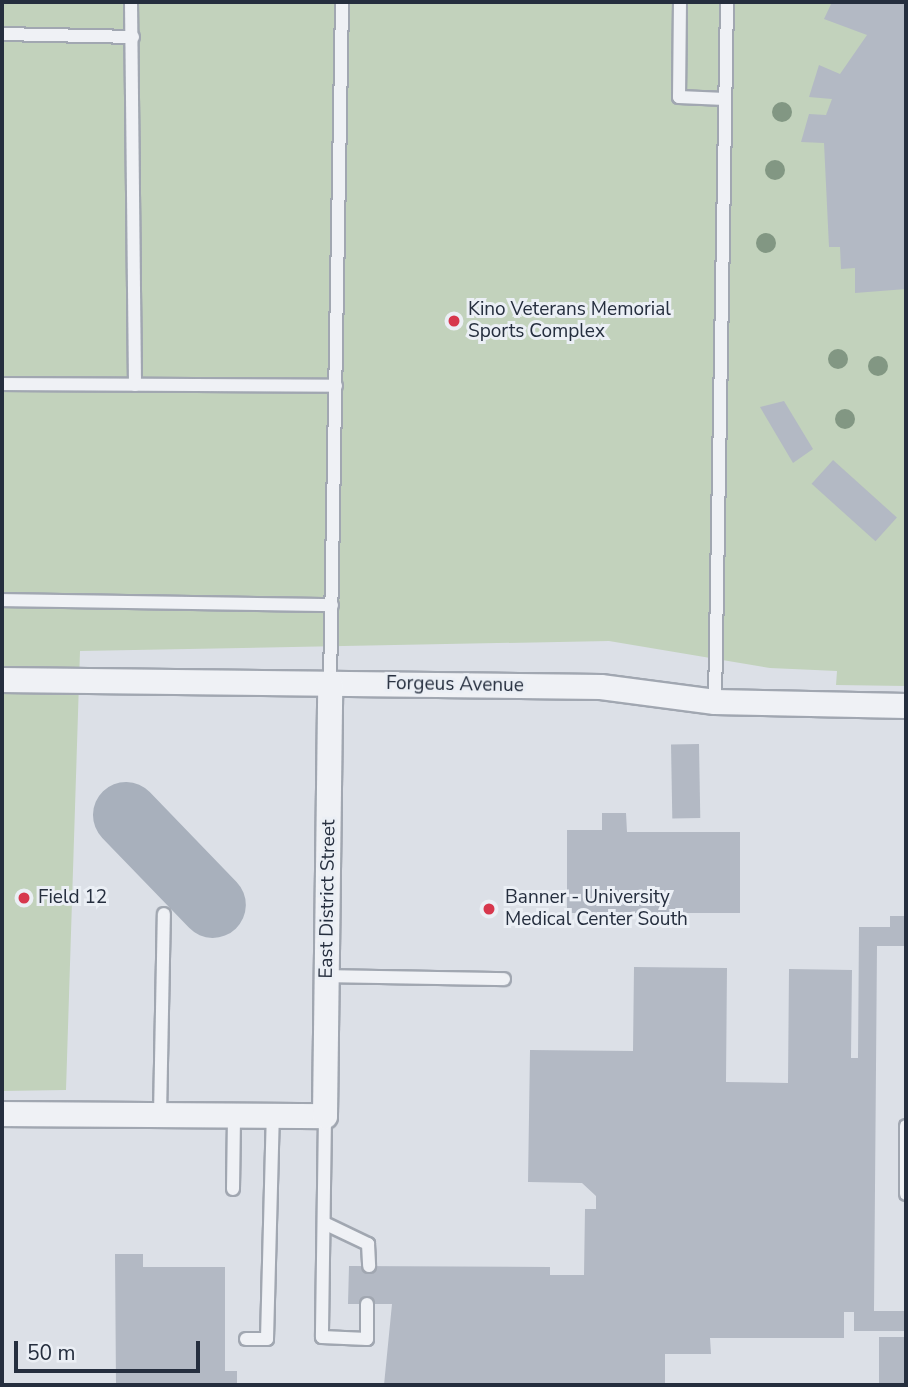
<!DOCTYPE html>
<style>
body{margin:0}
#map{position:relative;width:908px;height:1387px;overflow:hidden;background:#dce0e7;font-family:"Nunito Sans",sans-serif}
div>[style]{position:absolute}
.green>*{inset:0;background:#c2d2bc}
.taxiway>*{height:66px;margin:-33px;padding:0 33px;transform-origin:33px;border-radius:33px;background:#a8b0bc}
.building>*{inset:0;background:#b3b9c4;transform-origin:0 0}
.roads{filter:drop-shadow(2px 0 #a1a7b1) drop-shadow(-2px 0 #a1a7b1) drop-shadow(0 2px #a1a7b1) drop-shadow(0 -2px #a1a7b1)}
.lane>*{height:12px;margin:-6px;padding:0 6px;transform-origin:6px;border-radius:6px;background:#eff1f5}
.street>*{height:24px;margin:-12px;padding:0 12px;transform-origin:12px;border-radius:12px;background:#eff1f5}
.trees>*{width:20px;height:20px;margin:-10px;border-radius:50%;background:#829783}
.dots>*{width:19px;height:19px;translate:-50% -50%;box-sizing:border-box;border:4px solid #ebeff5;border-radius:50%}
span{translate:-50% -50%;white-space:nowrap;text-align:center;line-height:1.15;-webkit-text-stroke:6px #ebeff5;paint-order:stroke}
.poi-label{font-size:19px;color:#252e3e}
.left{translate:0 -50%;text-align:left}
.street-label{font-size:19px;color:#252e3e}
.frame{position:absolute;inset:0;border:4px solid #252e3e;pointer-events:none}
.scale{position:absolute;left:14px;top:1341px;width:186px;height:32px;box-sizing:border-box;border:4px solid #252e3e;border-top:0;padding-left:9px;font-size:21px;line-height:24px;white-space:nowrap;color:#252e3e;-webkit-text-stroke:5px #ebeff5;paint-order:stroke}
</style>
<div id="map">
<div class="green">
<i style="clip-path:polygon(2px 2px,906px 2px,906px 686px,836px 685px,837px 671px,770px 668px,609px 641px,80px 651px,66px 1090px,2px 1091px)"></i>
</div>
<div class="taxiway">
<i style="left:126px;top:815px;width:125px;rotate:46deg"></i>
</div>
<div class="building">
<i style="clip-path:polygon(832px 2px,906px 2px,906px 289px,855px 293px,855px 268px,841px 269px,840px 247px,829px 247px,824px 143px,801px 142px,809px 114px,826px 115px,832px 99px,809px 97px,819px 65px,840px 74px,867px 35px,824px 19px)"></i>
<i style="clip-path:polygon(784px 401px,813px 449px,793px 463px,760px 407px)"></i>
<i style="left:833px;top:460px;width:86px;height:32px;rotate:42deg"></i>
<i style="left:699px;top:744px;width:74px;height:28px;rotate:89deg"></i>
<i style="clip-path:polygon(602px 813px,626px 813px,627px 832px,740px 832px,740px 913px,567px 913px,567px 830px,602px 830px)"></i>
<i style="clip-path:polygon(890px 916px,906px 916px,906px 946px,877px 946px,874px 1311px,906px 1311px,906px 1331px,854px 1331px,854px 1312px,844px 1312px,844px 1338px,710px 1338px,711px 1354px,665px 1354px,665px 1385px,384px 1385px,392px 1304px,348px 1304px,349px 1266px,550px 1267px,550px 1275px,584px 1275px,585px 1209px,596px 1209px,596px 1196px,582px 1183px,528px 1182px,530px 1050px,633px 1051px,634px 967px,727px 968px,726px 1082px,788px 1083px,789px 969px,852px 970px,851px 1058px,858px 1058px,859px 927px,890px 927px)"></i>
<i style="clip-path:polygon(115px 1254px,143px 1254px,143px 1267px,225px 1267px,225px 1371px,237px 1371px,237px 1385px,116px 1385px)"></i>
<i style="left:879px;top:1337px;width:27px;height:48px"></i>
</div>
<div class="roads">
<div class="lane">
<i style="left:131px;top:2px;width:383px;rotate:89.4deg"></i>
<i style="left:680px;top:2px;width:95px;rotate:90.6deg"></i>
<i style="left:679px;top:97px;width:46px;rotate:2.5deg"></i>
<i style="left:2px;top:34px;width:131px;rotate:1.3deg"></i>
<i style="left:2px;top:384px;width:334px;rotate:0.3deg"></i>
<i style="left:2px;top:600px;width:330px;rotate:0.9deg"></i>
<i style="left:330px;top:683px;width:681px;rotate:-88.99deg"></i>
<i style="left:715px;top:702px;width:700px;rotate:-89.02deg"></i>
<i style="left:327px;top:976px;width:177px;rotate:1deg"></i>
<i style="left:160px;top:1115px;width:201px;rotate:-88.9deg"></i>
<i style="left:325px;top:1116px;width:221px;rotate:90.8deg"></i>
<i style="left:322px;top:1337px;width:45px;rotate:2.5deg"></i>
<i style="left:367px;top:1339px;width:35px;rotate:-90deg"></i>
<i style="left:906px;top:1126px;width:68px;rotate:90deg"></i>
<i style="left:233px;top:1189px;width:74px;rotate:-89.2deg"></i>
<i style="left:324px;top:1223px;width:49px;rotate:25.5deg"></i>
<i style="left:368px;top:1244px;width:22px;rotate:87deg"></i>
<i style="left:246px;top:1339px;width:21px"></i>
<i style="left:267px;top:1339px;width:224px;rotate:-88.5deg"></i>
</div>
<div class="street">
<i style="left:2px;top:680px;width:599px;rotate:0.67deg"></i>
<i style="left:601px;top:687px;width:115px;rotate:7.5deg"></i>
<i style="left:715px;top:702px;width:191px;rotate:1.2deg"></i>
<i style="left:2px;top:1114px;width:323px;rotate:0.4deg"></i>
<i style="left:325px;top:1116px;width:433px;rotate:-89.3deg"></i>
</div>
</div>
<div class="trees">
<i style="left:782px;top:112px"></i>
<i style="left:775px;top:170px"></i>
<i style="left:766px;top:243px"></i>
<i style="left:838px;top:359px"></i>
<i style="left:878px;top:366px"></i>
<i style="left:845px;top:419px"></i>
</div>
<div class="dots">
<i style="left:454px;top:321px;background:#d7374d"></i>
<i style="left:24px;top:898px;background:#d7374d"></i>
<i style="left:489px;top:909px;background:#d7374d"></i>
</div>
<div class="poi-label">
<span class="left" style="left:468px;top:321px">Kino Veterans Memorial<br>Sports Complex</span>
<span class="left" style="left:38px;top:898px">Field 12</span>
<span class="left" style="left:505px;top:909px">Banner - University<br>Medical Center South</span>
</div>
<div class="street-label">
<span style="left:455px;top:685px;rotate:1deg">Forgeus Avenue</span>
<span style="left:328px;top:899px;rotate:-89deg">East District Street</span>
</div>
<div class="frame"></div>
<div class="scale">50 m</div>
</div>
